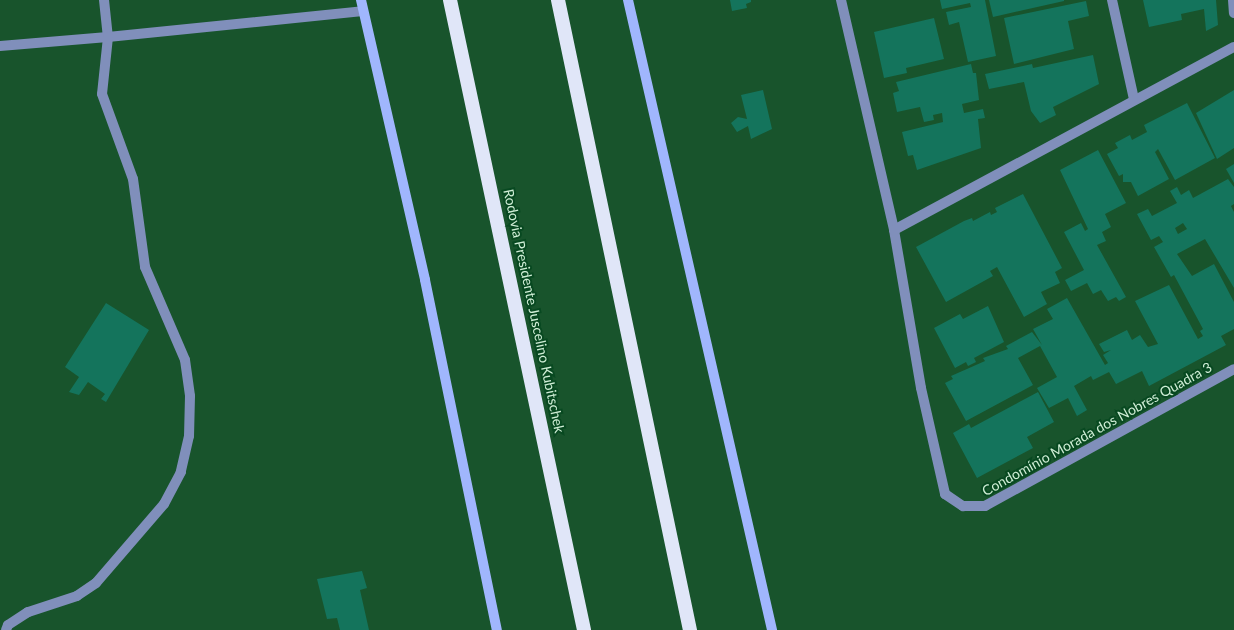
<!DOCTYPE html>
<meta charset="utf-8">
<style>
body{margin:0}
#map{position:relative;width:1234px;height:630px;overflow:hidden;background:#18542c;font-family:Lato,sans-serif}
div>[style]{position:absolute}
.building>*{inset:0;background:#14745c}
.minor>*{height:10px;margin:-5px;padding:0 5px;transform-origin:5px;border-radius:5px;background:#808fbb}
.secondary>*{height:10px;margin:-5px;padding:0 5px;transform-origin:5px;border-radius:5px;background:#a0b6fd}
.trunk>*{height:14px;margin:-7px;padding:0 7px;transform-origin:7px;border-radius:7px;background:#e0e6f8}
span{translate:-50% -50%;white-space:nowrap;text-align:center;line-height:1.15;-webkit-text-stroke:4px #084921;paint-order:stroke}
.street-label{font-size:14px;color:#d0eed6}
</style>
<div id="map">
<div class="building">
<i style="clip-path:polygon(730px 0,751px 0,751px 2px,746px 4px,747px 8px,732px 11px)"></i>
<i style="clip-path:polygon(940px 0,985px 0,996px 56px,968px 62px,959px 22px,949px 25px,946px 12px,971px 7px,970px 3px,942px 9px)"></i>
<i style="clip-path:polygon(989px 0,1064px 0,1064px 1px,993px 17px)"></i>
<i style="clip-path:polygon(1143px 0,1216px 0,1218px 25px,1206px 31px,1204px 9px,1181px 14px,1182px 20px,1149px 27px)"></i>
<i style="clip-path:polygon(1086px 1px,1089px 16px,1068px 21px,1074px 49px,1014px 64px,1004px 18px)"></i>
<i style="clip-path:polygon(934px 18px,944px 59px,906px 68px,907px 73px,884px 78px,874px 32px)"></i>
<i style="clip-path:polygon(1093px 55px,1099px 84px,1053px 107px,1056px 115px,1040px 123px,1031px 111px,1024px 82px,989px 89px,985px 74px,1032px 64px,1033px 68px)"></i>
<i style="clip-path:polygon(971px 64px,973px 73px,976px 73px,979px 100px,962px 104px,964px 113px,983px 109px,985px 118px,978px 119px,981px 148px,917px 170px,913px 155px,908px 156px,902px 132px,943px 122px,942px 113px,933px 115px,934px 120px,924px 122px,920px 107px,897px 112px,893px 93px,899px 91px,896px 82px)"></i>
<i style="clip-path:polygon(763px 90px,772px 129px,751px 139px,748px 126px,737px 132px,731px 123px,738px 117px,747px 119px,741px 95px)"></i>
<i style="clip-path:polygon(1234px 90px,1234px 148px,1217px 159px,1196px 113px)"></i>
<i style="clip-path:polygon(1187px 103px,1215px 158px,1175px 180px,1158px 149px,1155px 152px,1169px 179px,1138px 196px,1131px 182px,1123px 182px,1123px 174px,1119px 176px,1107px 154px,1118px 148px,1115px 143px,1130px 135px,1132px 140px,1147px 132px,1144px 125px)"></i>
<i style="clip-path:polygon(1098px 150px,1126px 203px,1105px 214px,1111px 227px,1102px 232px,1106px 241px,1097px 245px,1126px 297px,1119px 301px,1116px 297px,1108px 301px,1101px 290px,1093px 294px,1087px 283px,1071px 291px,1065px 280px,1084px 270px,1064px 232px,1081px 223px,1085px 231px,1088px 229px,1060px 170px)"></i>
<i style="clip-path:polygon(1234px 164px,1234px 183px,1226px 169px)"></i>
<i style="clip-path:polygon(evenodd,1228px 179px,1234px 187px,1234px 204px,1231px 206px,1234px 212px,1234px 288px,1205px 239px,1177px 254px,1192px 276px,1214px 264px,1234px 302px,1234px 329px,1221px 336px,1226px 345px,1149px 386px,1142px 371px,1116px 384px,1109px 372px,1093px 380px,1091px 376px,1074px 386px,1087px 410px,1077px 416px,1068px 398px,1049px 408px,1037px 388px,1057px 377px,1040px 346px,1018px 358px,1033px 385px,966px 421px,945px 383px,953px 379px,951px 376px,985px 361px,983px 358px,1008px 349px,1006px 346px,1032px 332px,1042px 345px,1033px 329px,1053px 319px,1047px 309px,1067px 298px,1105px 365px,1108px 363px,1103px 355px,1111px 350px,1104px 352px,1099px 344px,1127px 330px,1132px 340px,1140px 335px,1148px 347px,1158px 344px,1135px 301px,1169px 285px,1198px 339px,1203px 336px,1200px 331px,1203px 329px,1174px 275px,1171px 277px,1154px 247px,1163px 242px,1159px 236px,1151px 240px,1137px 214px,1148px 209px,1152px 216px,1177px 203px,1170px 191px,1177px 187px,1181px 195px,1189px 190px,1193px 198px,1228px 179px,1183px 223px,1187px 229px,1178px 234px,1175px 228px,1183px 223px)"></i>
<i style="clip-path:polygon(1023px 194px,1062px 268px,1055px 272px,1060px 283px,1041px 292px,1047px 304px,1024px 317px,997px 267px,990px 271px,993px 276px,946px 302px,916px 247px,964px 221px,972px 218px,973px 221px,990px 212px,991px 215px,997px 212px,995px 208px)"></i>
<i style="clip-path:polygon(106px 303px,149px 330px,106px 402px,101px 399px,105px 394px,88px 382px,79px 395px,69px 392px,79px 377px,65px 367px)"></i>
<i style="clip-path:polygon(988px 306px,1004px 342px,974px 358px,976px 362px,968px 366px,966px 362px,955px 368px,934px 328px,960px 314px,963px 319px)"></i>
<i style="clip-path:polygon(1038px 392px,1054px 422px,1027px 437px,1033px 448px,977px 478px,953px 433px,969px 424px,971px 428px)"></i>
<i style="clip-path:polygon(362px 571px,367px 588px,360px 590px,369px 630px,340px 630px,337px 618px,327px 619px,317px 579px)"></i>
</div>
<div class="minor">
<i style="left:104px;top:0;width:37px;rotate:84deg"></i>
<i style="left:108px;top:37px;width:256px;rotate:-5.8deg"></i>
<i style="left:841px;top:0;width:236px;rotate:77deg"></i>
<i style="left:894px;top:230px;width:160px;rotate:80.3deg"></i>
<i style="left:921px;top:388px;width:109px;rotate:77.2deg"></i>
<i style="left:945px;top:494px;width:22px;rotate:34deg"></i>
<i style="left:963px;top:506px;width:22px"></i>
<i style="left:985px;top:506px;width:284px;rotate:-28.8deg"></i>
<i style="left:1112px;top:0;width:101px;rotate:77.5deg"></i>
<i style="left:1233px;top:0;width:13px;rotate:86deg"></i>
<i style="left:0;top:46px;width:108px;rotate:-4.8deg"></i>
<i style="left:108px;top:37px;width:57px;rotate:96deg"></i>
<i style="left:102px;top:94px;width:90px;rotate:70deg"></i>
<i style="left:133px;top:179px;width:89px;rotate:82.2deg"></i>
<i style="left:145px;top:267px;width:101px;rotate:66.7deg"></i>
<i style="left:185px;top:360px;width:36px;rotate:82deg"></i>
<i style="left:190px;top:396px;width:40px;rotate:91.4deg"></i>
<i style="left:189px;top:436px;width:37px;rotate:103deg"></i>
<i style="left:181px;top:472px;width:36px;rotate:118deg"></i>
<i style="left:164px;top:504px;width:104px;rotate:130.7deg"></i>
<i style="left:96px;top:583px;width:23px;rotate:146deg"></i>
<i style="left:77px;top:596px;width:52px;rotate:161.9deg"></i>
<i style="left:28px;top:612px;width:24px;rotate:147deg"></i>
<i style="left:8px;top:625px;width:5px;rotate:112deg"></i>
<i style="left:894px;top:230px;width:386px;rotate:-28.3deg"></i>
</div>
<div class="secondary">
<i style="left:361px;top:0;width:287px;rotate:77.1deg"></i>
<i style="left:425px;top:280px;width:357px;rotate:78.4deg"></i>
<i style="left:628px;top:0;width:646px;rotate:77.12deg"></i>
</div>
<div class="trunk">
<i style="left:450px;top:0;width:644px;rotate:77.99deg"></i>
<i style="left:558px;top:0;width:644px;rotate:78.17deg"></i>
</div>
<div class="street-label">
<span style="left:534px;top:311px;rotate:78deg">Rodovia Presidente Juscelino Kubitschek</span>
<span style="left:1097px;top:429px;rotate:-29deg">Condomínio Morada dos Nobres Quadra 3</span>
</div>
</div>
